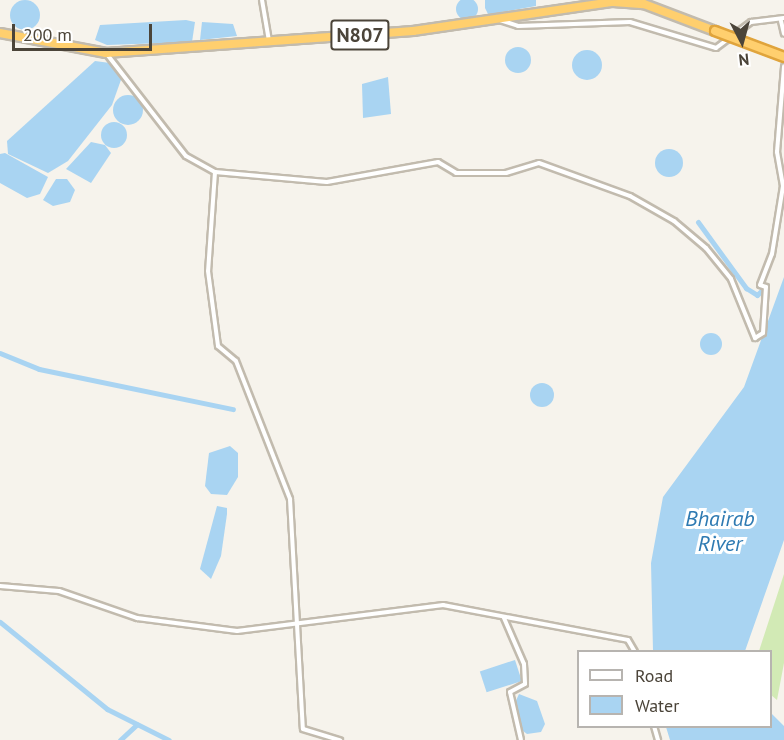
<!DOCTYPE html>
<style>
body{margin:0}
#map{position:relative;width:784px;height:740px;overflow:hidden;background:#f6f3ec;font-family:"PT Sans",sans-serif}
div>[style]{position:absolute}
.green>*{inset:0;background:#d2eab5}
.water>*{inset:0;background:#a9d4f2;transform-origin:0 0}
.round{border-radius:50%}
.canal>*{height:5px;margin:-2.5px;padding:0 2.5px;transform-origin:2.5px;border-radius:2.5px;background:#a9d4f2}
.roads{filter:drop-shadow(2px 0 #c2bbae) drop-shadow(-2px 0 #c2bbae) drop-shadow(0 2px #c2bbae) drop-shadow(0 -2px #c2bbae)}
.street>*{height:4px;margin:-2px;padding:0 2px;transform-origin:2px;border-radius:2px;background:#fff}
.highway>*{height:8px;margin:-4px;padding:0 4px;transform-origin:4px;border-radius:4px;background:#ffcf6e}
.bridges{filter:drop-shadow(2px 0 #e0a43c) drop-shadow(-2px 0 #e0a43c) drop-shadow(0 2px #e0a43c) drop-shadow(0 -2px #e0a43c)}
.highway-bridge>*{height:8px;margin:-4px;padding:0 4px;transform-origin:4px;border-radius:4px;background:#ffcf6e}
span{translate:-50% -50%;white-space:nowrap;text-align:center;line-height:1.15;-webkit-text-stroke:6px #fff;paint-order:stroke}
.shield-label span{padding:2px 4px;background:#fff;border:2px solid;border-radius:4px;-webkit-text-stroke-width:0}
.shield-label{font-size:20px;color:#4b4439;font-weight:700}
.water-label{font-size:22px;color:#2e7ab2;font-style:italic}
.legend{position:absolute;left:577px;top:650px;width:195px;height:78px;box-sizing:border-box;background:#fff;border:2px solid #b7b4b0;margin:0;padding:8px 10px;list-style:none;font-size:18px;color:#4b4439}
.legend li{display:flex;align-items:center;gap:12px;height:30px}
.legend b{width:30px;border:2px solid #b7b4b0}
.north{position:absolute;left:712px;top:12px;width:60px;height:60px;-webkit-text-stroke:4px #fff;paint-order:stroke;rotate:174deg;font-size:16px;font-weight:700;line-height:24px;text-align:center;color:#4b4439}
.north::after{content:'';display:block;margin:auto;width:21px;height:27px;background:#4b4439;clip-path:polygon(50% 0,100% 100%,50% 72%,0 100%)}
.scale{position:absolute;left:12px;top:24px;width:140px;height:27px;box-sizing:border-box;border:3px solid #4b4439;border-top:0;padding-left:8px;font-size:18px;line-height:21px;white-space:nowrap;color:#4b4439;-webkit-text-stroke:4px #fff;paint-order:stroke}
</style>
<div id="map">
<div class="green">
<i style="clip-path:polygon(784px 574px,784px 663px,777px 700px,771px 695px,770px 652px,759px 651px)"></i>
</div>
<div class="water">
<i class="round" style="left:456px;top:-2px;width:22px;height:22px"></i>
<i class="round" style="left:10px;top:0;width:30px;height:30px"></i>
<i style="clip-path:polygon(536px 0,536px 6px,496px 13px,488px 14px,485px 8px,485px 0)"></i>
<i style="clip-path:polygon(186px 20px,195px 22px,192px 42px,107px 45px,95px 40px,100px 25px)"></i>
<i style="clip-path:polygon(202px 22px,233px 24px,237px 36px,200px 40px)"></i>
<i class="round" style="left:505px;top:47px;width:26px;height:26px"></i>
<i class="round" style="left:572px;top:50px;width:30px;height:30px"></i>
<i style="clip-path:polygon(95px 61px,110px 63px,122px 77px,112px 105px,68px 161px,48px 173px,8px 154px,7px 141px)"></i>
<i style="clip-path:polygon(388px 77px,391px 114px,363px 118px,362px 84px)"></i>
<i class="round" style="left:113px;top:95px;width:30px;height:30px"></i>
<i class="round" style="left:101px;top:122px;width:26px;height:26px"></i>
<i style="clip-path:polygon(91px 142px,105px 145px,111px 153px,91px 183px,66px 169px)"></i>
<i class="round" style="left:655px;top:149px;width:28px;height:28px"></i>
<i style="clip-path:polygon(5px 153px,48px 177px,40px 194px,27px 198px,0 183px,0 154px)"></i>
<i style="clip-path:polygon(56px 179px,67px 179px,75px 190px,70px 202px,53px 206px,43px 200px)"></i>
<i style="clip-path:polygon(784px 277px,784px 540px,745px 651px,653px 651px,651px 563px,663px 497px,744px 387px)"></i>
<i class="round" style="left:700px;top:333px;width:22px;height:22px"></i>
<i class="round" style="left:530px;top:383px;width:24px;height:24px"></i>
<i style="clip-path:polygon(230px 446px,238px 453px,238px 477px,227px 495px,211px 494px,205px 486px,209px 453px)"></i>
<i style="clip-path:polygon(217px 506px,227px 508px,227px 514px,221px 556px,211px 579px,200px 569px)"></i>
<i style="left:515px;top:660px;width:22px;height:37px;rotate:72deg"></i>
<i style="clip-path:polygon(519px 694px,537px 701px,545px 724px,541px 732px,527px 734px,519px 728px,513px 707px)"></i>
<i style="clip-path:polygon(771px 713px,784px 726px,784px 740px,670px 740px,666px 727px,770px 726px)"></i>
</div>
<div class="canal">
<i style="left:698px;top:222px;width:82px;rotate:54deg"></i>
<i style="left:746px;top:288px;width:13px;rotate:32deg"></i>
<i style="left:757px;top:295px;width:10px;rotate:-45deg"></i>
<i style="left:0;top:353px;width:42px;rotate:22.3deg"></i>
<i style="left:39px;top:369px;width:198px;rotate:11.7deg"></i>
<i style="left:0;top:622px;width:138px;rotate:39.1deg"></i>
<i style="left:107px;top:709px;width:69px;rotate:26.6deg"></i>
<i style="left:120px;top:740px;width:23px;rotate:-43deg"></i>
</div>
<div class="roads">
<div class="street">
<i style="left:262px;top:0;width:42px;rotate:80.3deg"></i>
<i style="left:500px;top:20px;width:19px;rotate:18deg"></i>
<i style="left:518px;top:26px;width:112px;rotate:-2deg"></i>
<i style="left:630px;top:22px;width:90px;rotate:16.8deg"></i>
<i style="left:716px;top:48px;width:44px;rotate:-36.6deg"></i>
<i style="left:751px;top:22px;width:33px;rotate:-7deg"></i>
<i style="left:781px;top:21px;width:13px;rotate:77deg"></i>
<i style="left:106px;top:53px;width:130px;rotate:52.2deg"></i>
<i style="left:186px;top:156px;width:33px;rotate:29deg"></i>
<i style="left:215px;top:172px;width:112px;rotate:5.1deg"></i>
<i style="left:327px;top:182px;width:113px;rotate:-10.2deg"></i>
<i style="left:438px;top:162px;width:21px;rotate:31deg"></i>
<i style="left:456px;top:173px;width:50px"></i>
<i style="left:506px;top:173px;width:34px;rotate:-17deg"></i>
<i style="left:539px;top:163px;width:97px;rotate:19.9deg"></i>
<i style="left:630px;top:196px;width:51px;rotate:29.6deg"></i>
<i style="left:674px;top:221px;width:42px;rotate:40.2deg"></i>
<i style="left:706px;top:248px;width:40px;rotate:51deg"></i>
<i style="left:731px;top:279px;width:64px;rotate:67.9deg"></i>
<i style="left:755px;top:338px;width:9px;rotate:-32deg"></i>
<i style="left:763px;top:333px;width:46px;rotate:-86.3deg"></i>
<i style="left:766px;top:287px;width:6px;rotate:-162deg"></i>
<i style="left:760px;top:285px;width:33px;rotate:-69deg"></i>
<i style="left:772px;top:254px;width:69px;rotate:-80.8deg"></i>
<i style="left:783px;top:186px;width:35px;rotate:-100deg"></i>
<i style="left:777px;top:152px;width:86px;rotate:-85.3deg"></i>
<i style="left:215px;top:172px;width:99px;rotate:94deg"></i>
<i style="left:208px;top:271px;width:76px;rotate:82.4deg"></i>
<i style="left:218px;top:346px;width:23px;rotate:40deg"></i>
<i style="left:236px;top:361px;width:148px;rotate:68.6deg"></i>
<i style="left:290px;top:499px;width:230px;rotate:86.8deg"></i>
<i style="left:303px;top:729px;width:39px;rotate:17deg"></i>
<i style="left:0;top:586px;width:59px;rotate:4.8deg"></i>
<i style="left:59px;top:591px;width:83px;rotate:19.1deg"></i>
<i style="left:137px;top:618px;width:101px;rotate:7.4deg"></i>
<i style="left:237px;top:631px;width:208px;rotate:-7.2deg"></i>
<i style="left:443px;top:605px;width:188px;rotate:10.7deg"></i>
<i style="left:628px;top:640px;width:14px;rotate:60deg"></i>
<i style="left:504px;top:618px;width:50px;rotate:66.5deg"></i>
<i style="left:524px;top:664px;width:20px;rotate:87deg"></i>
<i style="left:525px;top:684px;width:17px;rotate:152deg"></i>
<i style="left:510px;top:692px;width:49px;rotate:77.1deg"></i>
<i style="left:654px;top:726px;width:15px;rotate:74deg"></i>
</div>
<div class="highway">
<i style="left:0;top:33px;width:108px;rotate:10.7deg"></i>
<i style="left:106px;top:53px;width:308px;rotate:-4.1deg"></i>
<i style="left:413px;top:31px;width:202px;rotate:-8.3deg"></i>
<i style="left:613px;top:2px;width:31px;rotate:4deg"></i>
<i style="left:644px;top:4px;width:76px;rotate:20.8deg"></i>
</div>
</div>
<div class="bridges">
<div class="highway-bridge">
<i style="left:715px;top:31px;width:74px;rotate:20.6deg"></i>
</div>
</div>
<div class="shield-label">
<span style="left:360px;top:35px">N807</span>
</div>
<div class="water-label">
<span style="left:720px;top:531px">Bhairab<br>River</span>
</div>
<ul class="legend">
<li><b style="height:8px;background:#fff"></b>Road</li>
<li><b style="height:16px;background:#a9d4f2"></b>Water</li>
</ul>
<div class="north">N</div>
<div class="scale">200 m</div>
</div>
